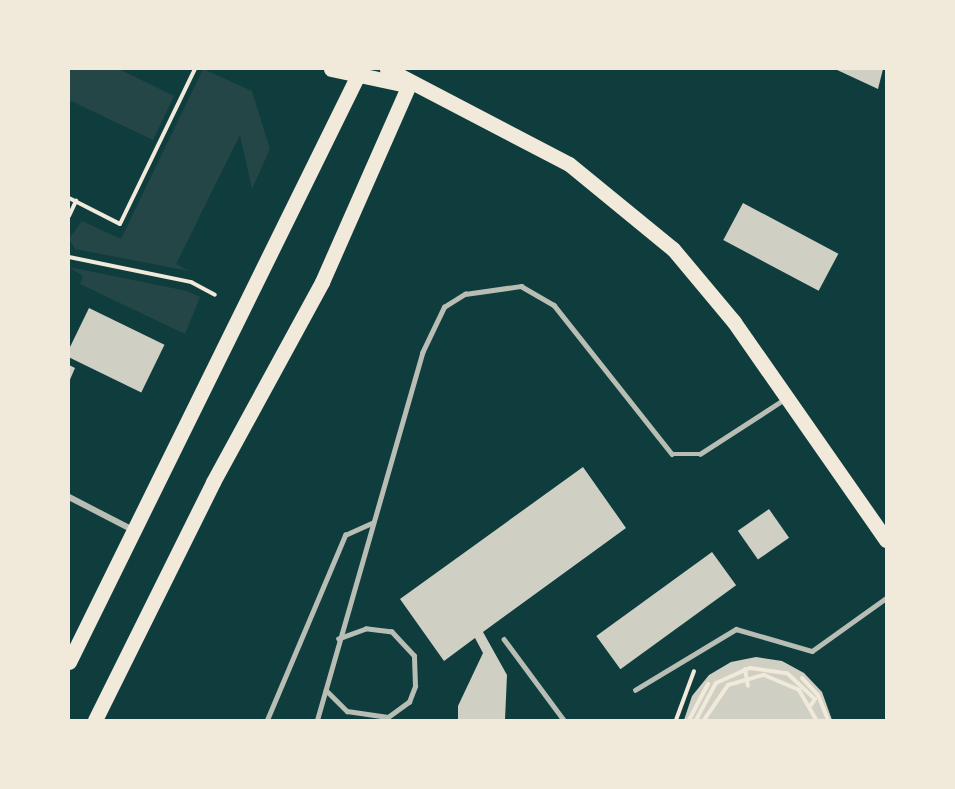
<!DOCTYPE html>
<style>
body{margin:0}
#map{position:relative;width:955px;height:789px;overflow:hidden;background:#0f3d3e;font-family:"Space Grotesk",sans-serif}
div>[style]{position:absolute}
.green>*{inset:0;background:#244646}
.building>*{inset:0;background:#cfcfc3;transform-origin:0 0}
.path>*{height:4px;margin:-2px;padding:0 2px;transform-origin:2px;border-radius:2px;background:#f1e9da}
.service>*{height:4.5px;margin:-2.25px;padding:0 2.25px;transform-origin:2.25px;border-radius:2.25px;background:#b8beb3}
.minor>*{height:6px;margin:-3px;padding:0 3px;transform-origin:3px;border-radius:3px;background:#b8beb3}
.primary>*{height:15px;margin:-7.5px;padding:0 7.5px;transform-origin:7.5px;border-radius:7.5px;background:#f1e9da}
span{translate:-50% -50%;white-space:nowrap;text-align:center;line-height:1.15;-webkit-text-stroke:5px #f1e9da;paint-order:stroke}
.frame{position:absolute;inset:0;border:70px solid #f1e9da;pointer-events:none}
</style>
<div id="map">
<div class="green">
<i style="clip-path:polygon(69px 69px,119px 69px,174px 96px,153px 140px,69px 100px)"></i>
<i style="clip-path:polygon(203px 69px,252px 91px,270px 149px,252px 189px,240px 135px,176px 264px,189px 271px,75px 249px,69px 239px,82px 221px,121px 239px)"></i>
<i style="clip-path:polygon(69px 267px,187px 291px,200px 297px,185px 334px,80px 284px,83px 276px)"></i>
</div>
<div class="building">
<i style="clip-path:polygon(835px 69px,883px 69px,878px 89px)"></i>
<i style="left:743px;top:203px;width:108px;height:42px;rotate:28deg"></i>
<i style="left:89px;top:308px;width:84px;height:53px;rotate:26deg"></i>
<i style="clip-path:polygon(69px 365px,75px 368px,69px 382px)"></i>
<i style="clip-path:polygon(583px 467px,626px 528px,483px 632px,507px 675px,505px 720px,458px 720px,458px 706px,483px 653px,475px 638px,444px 661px,400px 599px)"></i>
<i style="left:769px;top:509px;width:35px;height:38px;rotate:55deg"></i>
<i style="left:712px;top:552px;width:41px;height:143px;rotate:54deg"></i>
<i style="clip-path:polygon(756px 657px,782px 661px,804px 673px,822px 692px,832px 720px,684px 720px,692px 696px,709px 675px,731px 662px)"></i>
</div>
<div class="path">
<i style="left:69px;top:198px;width:57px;rotate:27deg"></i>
<i style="left:120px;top:224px;width:172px;rotate:-64.2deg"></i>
<i style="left:69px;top:216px;width:17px;rotate:-65deg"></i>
<i style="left:69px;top:257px;width:125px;rotate:11.6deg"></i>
<i style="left:191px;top:282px;width:27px;rotate:28deg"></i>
<i style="left:745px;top:669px;width:17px;rotate:80deg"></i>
<i style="left:802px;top:678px;width:23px;rotate:47deg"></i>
<i style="left:818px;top:695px;width:27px;rotate:68deg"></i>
<i style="left:676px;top:720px;width:52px;rotate:-69.8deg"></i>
<i style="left:689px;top:720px;width:41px;rotate:-62.2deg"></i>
<i style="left:696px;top:720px;width:42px;rotate:-61.6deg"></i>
<i style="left:716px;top:683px;width:37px;rotate:-24deg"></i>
<i style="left:750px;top:668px;width:37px;rotate:8deg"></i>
<i style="left:787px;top:673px;width:38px;rotate:43deg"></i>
<i style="left:815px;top:699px;width:7px;rotate:124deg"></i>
<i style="left:704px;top:720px;width:42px;rotate:-55.6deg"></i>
<i style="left:728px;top:685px;width:37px;rotate:-16deg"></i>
<i style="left:764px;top:675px;width:38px;rotate:23deg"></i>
<i style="left:799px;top:690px;width:34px;rotate:60deg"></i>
</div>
<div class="service">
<i style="left:504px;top:639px;width:101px;rotate:53.5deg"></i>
<i style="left:326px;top:690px;width:30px;rotate:45deg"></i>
<i style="left:347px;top:711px;width:41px;rotate:8.3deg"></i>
<i style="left:388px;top:717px;width:26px;rotate:-36deg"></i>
<i style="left:409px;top:702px;width:17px;rotate:-69deg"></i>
<i style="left:415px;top:686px;width:30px;rotate:-92deg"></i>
<i style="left:414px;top:656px;width:33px;rotate:-133deg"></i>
<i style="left:392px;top:632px;width:26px;rotate:-173deg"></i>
<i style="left:366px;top:629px;width:29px;rotate:160deg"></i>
<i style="left:635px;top:690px;width:118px;rotate:-31.1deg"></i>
<i style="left:736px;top:629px;width:79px;rotate:16.1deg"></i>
<i style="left:812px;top:651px;width:91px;rotate:-35.6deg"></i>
<i style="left:267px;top:720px;width:201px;rotate:-67.1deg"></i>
<i style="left:345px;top:535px;width:30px;rotate:-24deg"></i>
<i style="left:317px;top:720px;width:382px;rotate:-74deg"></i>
<i style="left:422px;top:353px;width:51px;rotate:-64.4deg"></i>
<i style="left:444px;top:307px;width:25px;rotate:-32deg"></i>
<i style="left:465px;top:294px;width:57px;rotate:-8.1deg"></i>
<i style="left:521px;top:286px;width:38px;rotate:30deg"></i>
<i style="left:554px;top:305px;width:190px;rotate:51.6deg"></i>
<i style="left:672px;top:454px;width:28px"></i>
<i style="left:700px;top:454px;width:99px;rotate:-33deg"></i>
</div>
<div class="minor">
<i style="left:69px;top:497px;width:72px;rotate:27.3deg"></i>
</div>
<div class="primary">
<i style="left:331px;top:69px;width:78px;rotate:11.9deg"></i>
<i style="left:387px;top:69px;width:205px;rotate:27.6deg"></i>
<i style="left:569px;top:164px;width:134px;rotate:39.3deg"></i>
<i style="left:673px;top:249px;width:95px;rotate:50.1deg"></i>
<i style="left:734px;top:322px;width:266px;rotate:55.1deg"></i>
<i style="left:69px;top:662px;width:652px;rotate:-63.79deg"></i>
<i style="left:95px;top:720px;width:266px;rotate:-63.6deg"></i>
<i style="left:213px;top:482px;width:228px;rotate:-61.4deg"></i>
<i style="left:322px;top:282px;width:215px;rotate:-66.2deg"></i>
</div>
<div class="frame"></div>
</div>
